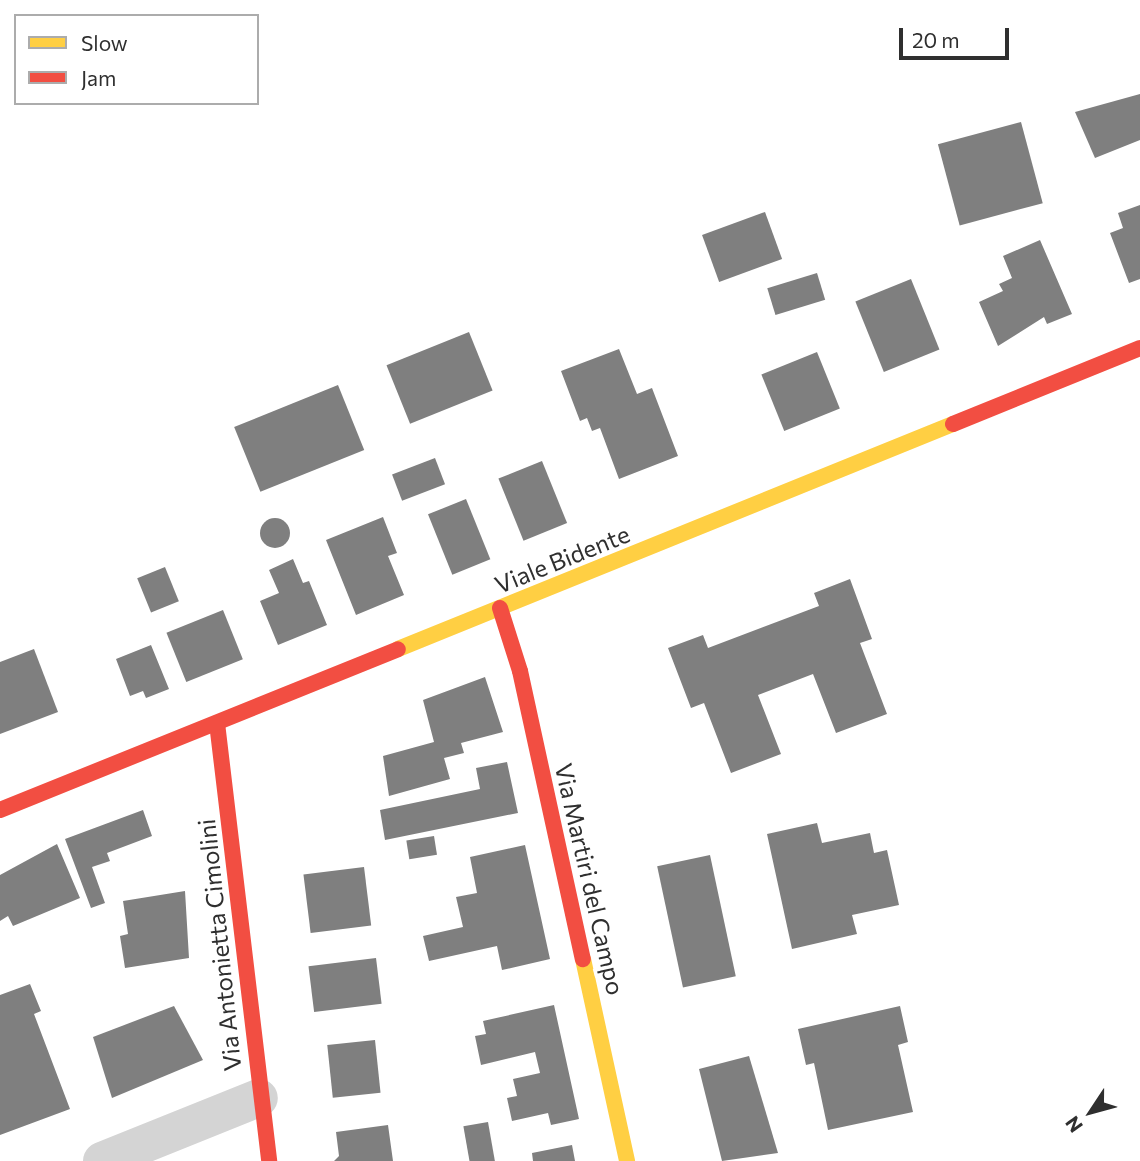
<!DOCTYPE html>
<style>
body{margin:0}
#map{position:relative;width:1140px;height:1161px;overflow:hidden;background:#fff;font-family:Commissioner,sans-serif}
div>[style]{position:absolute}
.building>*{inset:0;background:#7f7f7f;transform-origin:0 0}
.round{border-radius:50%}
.street>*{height:38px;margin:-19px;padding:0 19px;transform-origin:19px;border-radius:19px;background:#d4d4d4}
.slow>*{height:16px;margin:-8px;padding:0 8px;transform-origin:8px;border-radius:8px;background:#ffcf43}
.jam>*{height:16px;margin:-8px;padding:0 8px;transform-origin:8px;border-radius:8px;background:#f24e42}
span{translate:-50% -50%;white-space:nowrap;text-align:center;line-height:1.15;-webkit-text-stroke:7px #fff;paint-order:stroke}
.street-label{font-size:24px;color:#2f2f2f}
.legend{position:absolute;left:14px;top:14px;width:245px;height:91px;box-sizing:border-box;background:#fff;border:2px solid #acacac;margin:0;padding:9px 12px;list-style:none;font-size:21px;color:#2f2f2f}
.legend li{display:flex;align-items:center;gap:14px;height:35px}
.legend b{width:35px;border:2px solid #acacac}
.north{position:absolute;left:1056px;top:1077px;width:70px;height:70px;-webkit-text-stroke:5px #fff;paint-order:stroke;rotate:234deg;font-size:19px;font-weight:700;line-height:28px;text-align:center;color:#2f2f2f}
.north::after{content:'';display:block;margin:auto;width:24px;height:32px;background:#2f2f2f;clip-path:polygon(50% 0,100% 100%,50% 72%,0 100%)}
.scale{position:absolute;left:899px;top:28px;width:110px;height:32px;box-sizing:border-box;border:4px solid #2f2f2f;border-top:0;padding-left:9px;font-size:21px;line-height:24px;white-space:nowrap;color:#2f2f2f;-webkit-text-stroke:5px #fff;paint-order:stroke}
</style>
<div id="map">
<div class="building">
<i style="clip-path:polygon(1140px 94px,1140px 140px,1095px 158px,1075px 112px)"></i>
<i style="left:1021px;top:122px;width:84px;height:86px;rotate:75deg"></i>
<i style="clip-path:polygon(1140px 205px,1140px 279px,1129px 283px,1110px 233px,1123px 228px,1118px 213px)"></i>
<i style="left:765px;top:212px;width:50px;height:67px;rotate:70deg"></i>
<i style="clip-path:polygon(1040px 240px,1072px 314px,1047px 324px,1044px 317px,998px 346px,979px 302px,1003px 291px,999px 284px,1012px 278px,1003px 256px)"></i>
<i style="left:817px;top:273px;width:28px;height:52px;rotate:73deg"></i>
<i style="left:911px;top:279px;width:76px;height:60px;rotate:68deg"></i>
<i style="left:469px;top:332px;width:63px;height:89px;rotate:68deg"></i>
<i style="clip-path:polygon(619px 349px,637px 394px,652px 388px,678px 456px,619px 479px,600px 428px,592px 431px,587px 418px,580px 421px,561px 371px)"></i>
<i style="left:817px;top:352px;width:61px;height:60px;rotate:68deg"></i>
<i style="left:338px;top:385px;width:70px;height:112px;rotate:68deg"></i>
<i style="left:435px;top:458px;width:28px;height:46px;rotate:69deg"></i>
<i style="left:542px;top:461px;width:67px;height:47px;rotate:68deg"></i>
<i style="left:466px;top:499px;width:65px;height:41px;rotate:68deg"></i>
<i style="clip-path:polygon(383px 517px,397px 553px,388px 556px,404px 595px,356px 615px,326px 540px)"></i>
<i class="round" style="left:260px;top:518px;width:30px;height:30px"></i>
<i style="clip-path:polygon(293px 559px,303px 583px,309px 581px,327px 625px,278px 645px,260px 601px,279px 593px,269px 570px)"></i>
<i style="left:165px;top:567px;width:37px;height:30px;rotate:68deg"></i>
<i style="clip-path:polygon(850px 579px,872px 639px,860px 643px,887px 714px,836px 733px,813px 674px,758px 695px,781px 754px,731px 773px,704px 703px,691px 708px,668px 648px,703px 635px,708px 648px,819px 606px,814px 593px)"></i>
<i style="left:223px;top:610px;width:53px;height:61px;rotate:68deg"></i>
<i style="clip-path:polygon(151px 645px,169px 689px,146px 698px,143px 691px,130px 696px,116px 659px)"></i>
<i style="clip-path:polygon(34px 649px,58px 712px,0 734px,0 662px)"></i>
<i style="clip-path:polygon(485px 677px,503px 732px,461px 743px,464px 753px,444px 758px,450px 779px,389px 796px,383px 756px,434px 742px,423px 700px)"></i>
<i style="clip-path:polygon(507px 762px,518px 813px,385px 840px,380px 810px,480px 789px,476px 768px)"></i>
<i style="clip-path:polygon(143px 810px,152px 836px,107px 853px,110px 861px,92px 867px,105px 903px,91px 908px,65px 839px)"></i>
<i style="clip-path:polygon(817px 823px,822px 843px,870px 833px,874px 853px,887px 850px,899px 905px,852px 915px,857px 934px,792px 949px,767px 834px)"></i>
<i style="left:434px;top:836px;width:19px;height:28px;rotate:81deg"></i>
<i style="clip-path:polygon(57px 844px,80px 898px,13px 926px,8px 916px,0 921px,0 875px)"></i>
<i style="clip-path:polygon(525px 845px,550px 959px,502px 970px,497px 946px,429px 961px,423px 936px,463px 927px,456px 897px,477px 893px,470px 857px)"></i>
<i style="left:710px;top:855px;width:124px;height:54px;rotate:78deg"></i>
<i style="left:364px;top:867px;width:59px;height:61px;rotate:83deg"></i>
<i style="clip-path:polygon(185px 891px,189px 958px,125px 968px,120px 936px,128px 934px,123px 901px)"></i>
<i style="left:376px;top:958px;width:46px;height:68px;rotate:83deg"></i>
<i style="clip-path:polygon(30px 984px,41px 1011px,34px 1014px,70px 1109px,0 1135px,0 995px)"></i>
<i style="clip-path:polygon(554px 1005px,579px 1119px,551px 1125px,548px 1113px,512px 1121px,507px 1098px,517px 1096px,513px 1079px,540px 1073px,535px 1052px,481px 1065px,475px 1036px,486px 1034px,483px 1021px)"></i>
<i style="clip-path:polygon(174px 1006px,203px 1060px,112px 1098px,93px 1037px)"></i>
<i style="clip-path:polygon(900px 1006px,908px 1042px,898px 1045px,913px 1112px,828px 1130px,814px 1063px,806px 1065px,798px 1029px)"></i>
<i style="left:375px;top:1040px;width:53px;height:48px;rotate:84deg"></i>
<i style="clip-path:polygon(749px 1056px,778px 1153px,722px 1161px,699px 1069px)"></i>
<i style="left:488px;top:1122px;width:40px;height:25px;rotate:80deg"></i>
<i style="clip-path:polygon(388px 1125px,393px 1161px,334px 1161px,339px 1156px,336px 1132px)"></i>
<i style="clip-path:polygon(572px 1145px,575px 1161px,533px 1161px,532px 1153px)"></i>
</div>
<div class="street">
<i style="left:102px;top:1161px;width:169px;rotate:-21.9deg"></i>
</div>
<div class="slow">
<i style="left:398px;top:649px;width:599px;rotate:-22.07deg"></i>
<i style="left:583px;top:959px;width:207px;rotate:77.7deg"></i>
</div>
<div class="jam">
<i style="left:953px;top:424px;width:202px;rotate:-22.1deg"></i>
<i style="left:500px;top:608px;width:66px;rotate:72.4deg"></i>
<i style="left:520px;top:671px;width:295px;rotate:77.7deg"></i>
<i style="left:217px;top:723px;width:441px;rotate:83.2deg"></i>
<i style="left:0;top:810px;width:429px;rotate:-22deg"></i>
</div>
<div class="street-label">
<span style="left:562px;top:559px;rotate:-22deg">Viale Bidente</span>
<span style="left:590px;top:879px;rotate:77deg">Via Martiri del Campo</span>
<span style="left:219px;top:945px;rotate:-96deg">Via Antonietta Cimolini</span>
</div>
<ul class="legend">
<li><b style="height:9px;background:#ffcf43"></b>Slow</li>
<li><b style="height:9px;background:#f24e42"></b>Jam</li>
</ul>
<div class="north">N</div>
<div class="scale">20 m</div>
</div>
